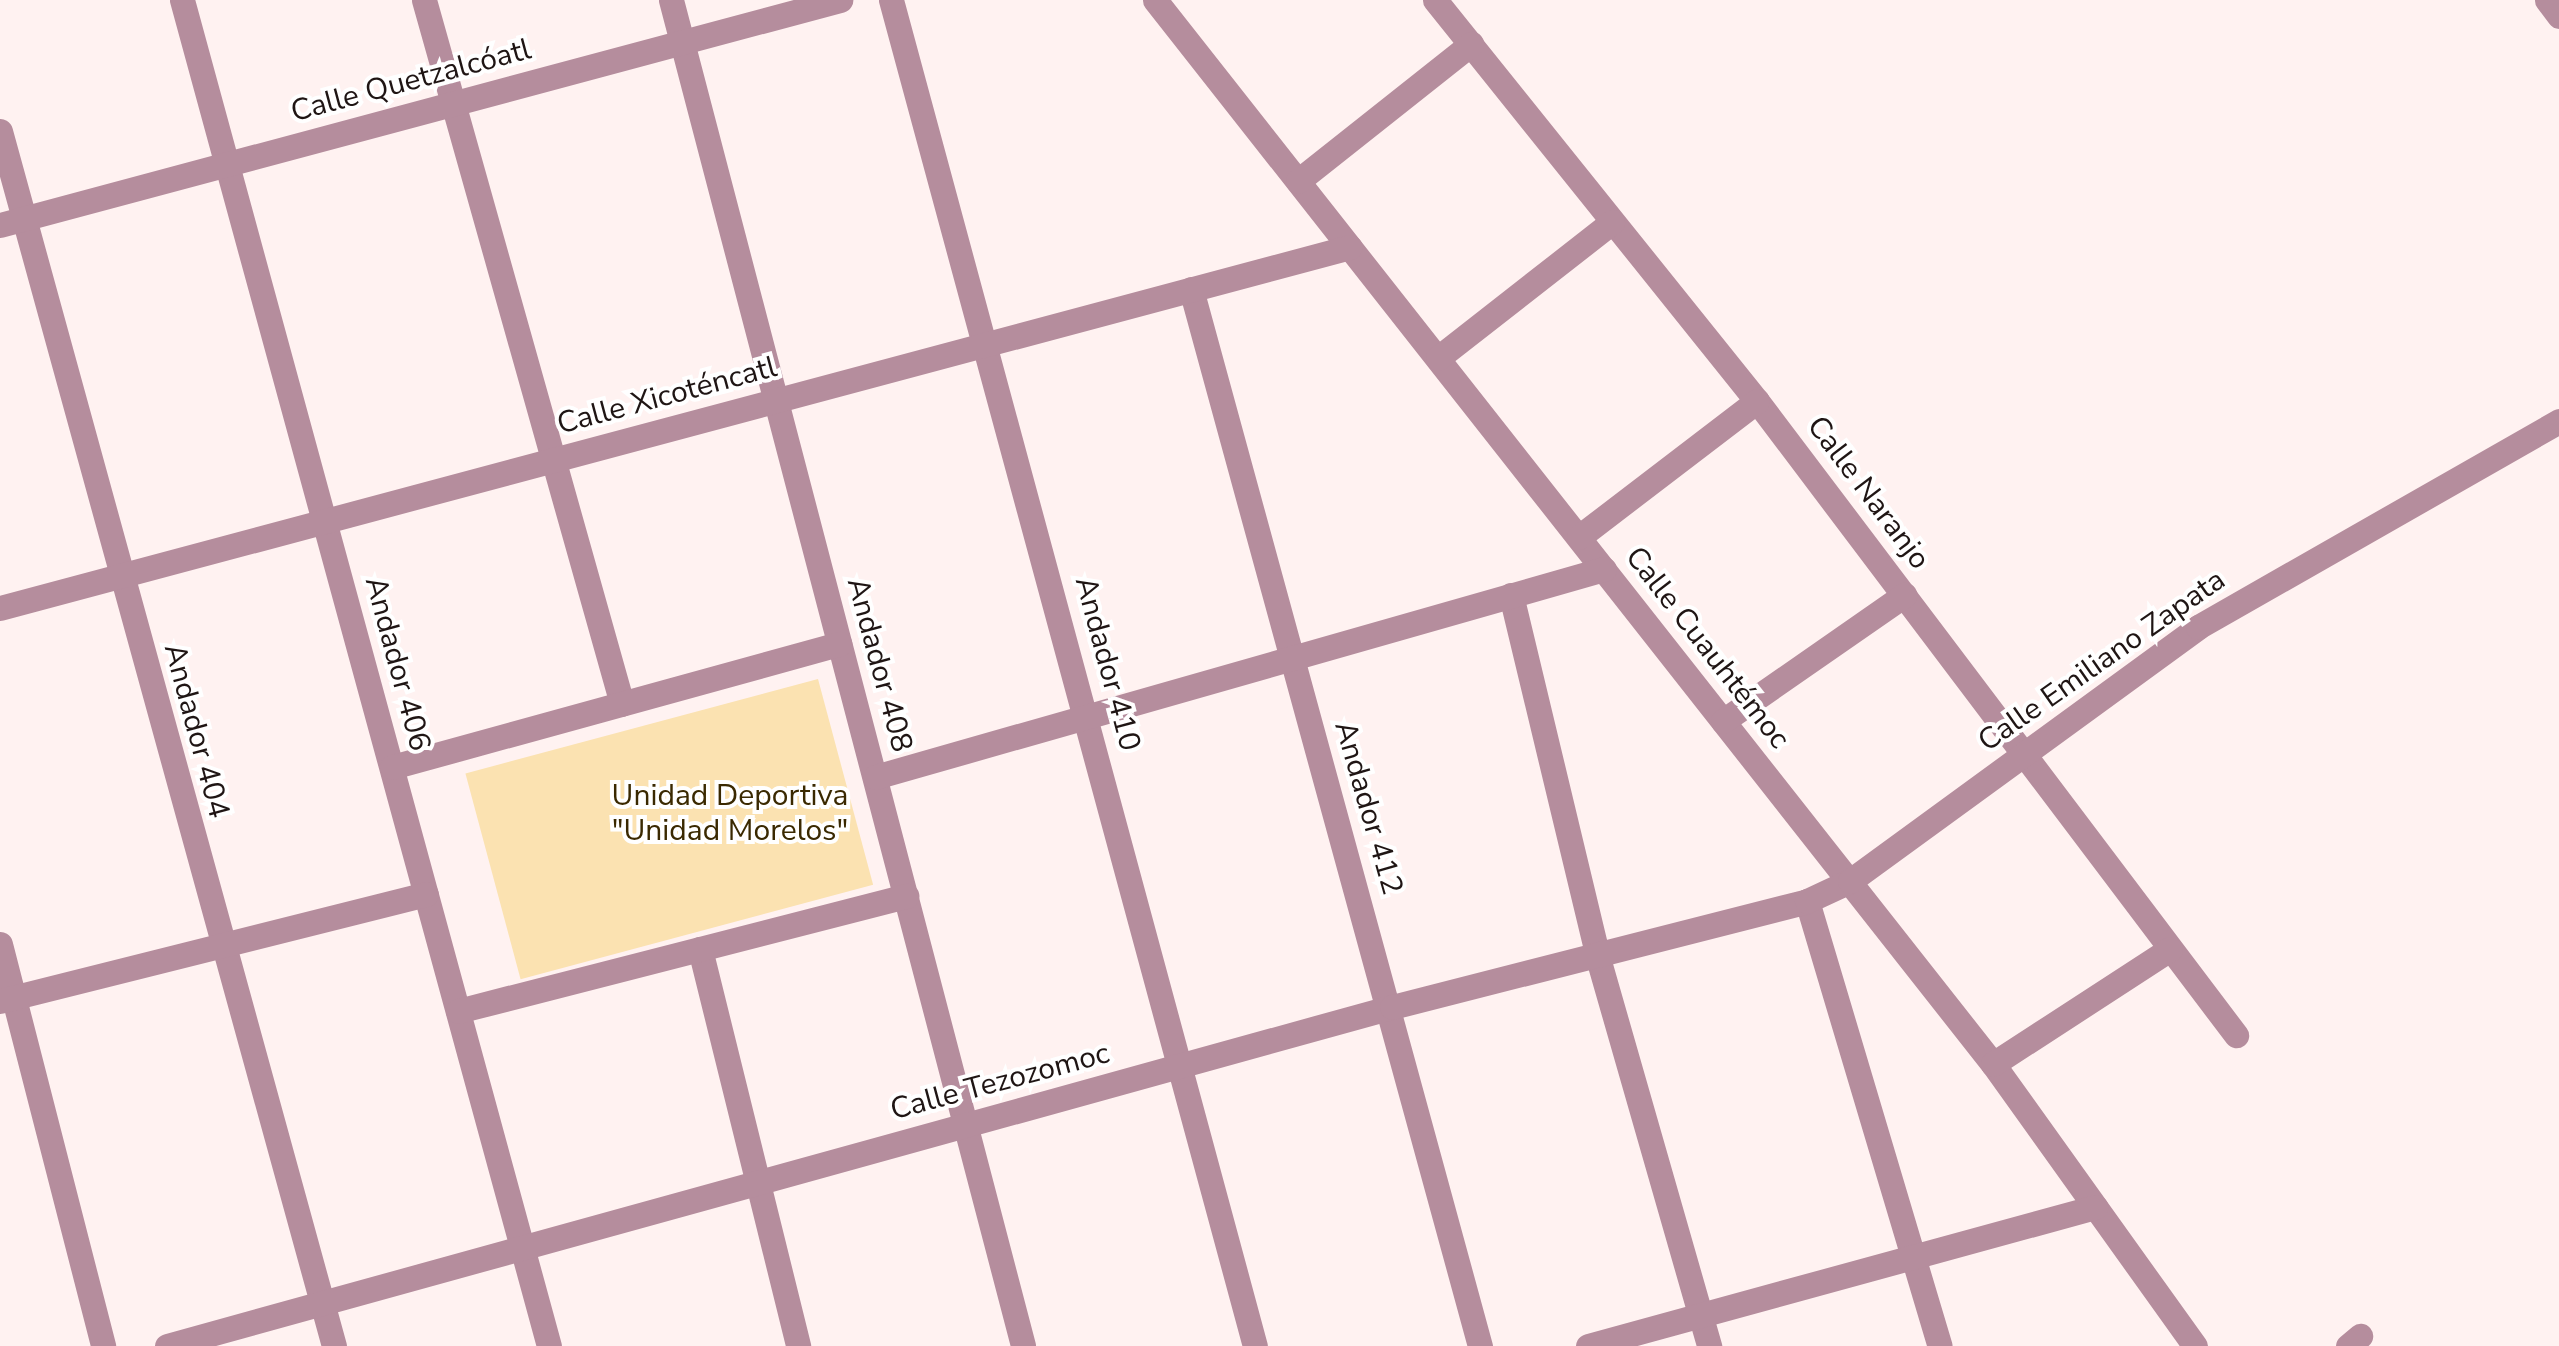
<!DOCTYPE html>
<html>
<head>
<meta charset="utf-8">
<style>
	body { margin:0 }
	#map { position:relative; width:2559px; height:1346px; overflow:hidden; background:#fff2f1; font-family:"Nunito Sans",sans-serif }
	div>[style] { position:absolute }
	.green>* { inset:0; background:#fbe2b1; transform-origin:0 0 }
	.minor>* { height:25px; margin:-12.5px; padding:0 12.5px; transform-origin:12.5px; border-radius:12.5px; background:#b58d9d }
	span { translate:-50% -50%; white-space:nowrap; text-align:center; line-height:1.15; -webkit-text-stroke:8px #fff; paint-order:stroke }
	.street-label { font-size:30px; color:#1f1514 }
	.park-label { font-size:30px; color:#3a2901 }
</style>
</head>
<body>
<div id="map">
	<div class="green">
		<i style="left:818px;top:679px;width:213px;height:365px;rotate:75deg"></i>
	</div>
	<div class="minor">
		<i style="left:182px;top:0;width:1395px;rotate:74.75deg"></i>
		<i style="left:424px;top:0;width:731px;rotate:74.29deg"></i>
		<i style="left:671px;top:0;width:1391px;rotate:75.34deg"></i>
		<i style="left:891px;top:0;width:1394px;rotate:74.87deg"></i>
		<i style="left:1155px;top:0;width:1354px;rotate:51.78deg"></i>
		<i style="left:1993px;top:1064px;width:347px;rotate:54.4deg"></i>
		<i style="left:1435px;top:0;width:514px;rotate:51.24deg"></i>
		<i style="left:1757px;top:401px;width:795px;rotate:52.93deg"></i>
		<i style="left:2547px;top:0;width:20px;rotate:53deg"></i>
		<i style="left:0;top:131px;width:1260px;rotate:74.63deg"></i>
		<i style="left:1298px;top:181px;width:221px;rotate:-38.4deg"></i>
		<i style="left:0;top:225px;width:870px;rotate:-15deg"></i>
		<i style="left:1191px;top:289px;width:1096px;rotate:74.71deg"></i>
		<i style="left:1438px;top:358px;width:221px;rotate:-38deg"></i>
		<i style="left:1579px;top:537px;width:224px;rotate:-37.4deg"></i>
		<i style="left:1511px;top:595px;width:373px;rotate:76.5deg"></i>
		<i style="left:1598px;top:958px;width:404px;rotate:74deg"></i>
		<i style="left:0;top:608px;width:1397px;rotate:-14.97deg"></i>
		<i style="left:1723px;top:721px;width:221px;rotate:-34.8deg"></i>
		<i style="left:392px;top:767px;width:464px;rotate:-15.4deg"></i>
		<i style="left:875px;top:777px;width:758px;rotate:-15.92deg"></i>
		<i style="left:1807px;top:901px;width:464px;rotate:73.4deg"></i>
		<i style="left:0;top:944px;width:415px;rotate:75.6deg"></i>
		<i style="left:700px;top:949px;width:409px;rotate:76.1deg"></i>
		<i style="left:0;top:1001px;width:439px;rotate:-14.1deg"></i>
		<i style="left:458px;top:1011px;width:463px;rotate:-14.4deg"></i>
		<i style="left:1993px;top:1064px;width:211px;rotate:-33deg"></i>
		<i style="left:167px;top:1346px;width:1271px;rotate:-15.47deg"></i>
		<i style="left:1392px;top:1007px;width:428px;rotate:-14.3deg"></i>
		<i style="left:1807px;top:901px;width:47px;rotate:-24.9deg"></i>
		<i style="left:1850px;top:881px;width:431px;rotate:-36.1deg"></i>
		<i style="left:2198px;top:627px;width:416px;rotate:-29.7deg"></i>
		<i style="left:1588px;top:1346px;width:526px;rotate:-15.33deg"></i>
		<i style="left:2348px;top:1346px;width:16px;rotate:-40deg"></i>
	</div>
	<div class="street-label">
		<span style="left:411px;top:81px;rotate:-15deg">Calle Quetzalcóatl</span>
		<span style="left:667px;top:396px;rotate:-15deg">Calle Xicoténcatl</span>
		<span style="left:1868px;top:493px;rotate:53deg">Calle Naranjo</span>
		<span style="left:1707px;top:648px;rotate:52deg">Calle Cuauhtémoc</span>
		<span style="left:2102px;top:661px;rotate:-35deg">Calle Emiliano Zapata</span>
		<span style="left:397px;top:664px;rotate:75deg">Andador 406</span>
		<span style="left:1107px;top:664px;rotate:75deg">Andador 410</span>
		<span style="left:879px;top:665px;rotate:75deg">Andador 408</span>
		<span style="left:196px;top:731px;rotate:75deg">Andador 404</span>
		<span style="left:1368px;top:808px;rotate:74deg">Andador 412</span>
		<span style="left:1000px;top:1082px;rotate:-15deg">Calle Tezozomoc</span>
	</div>
	<div class="park-label">
		<span style="left:730px;top:813px">Unidad Deportiva<br>"Unidad Morelos"</span>
	</div>
</div>
</body>
</html>
